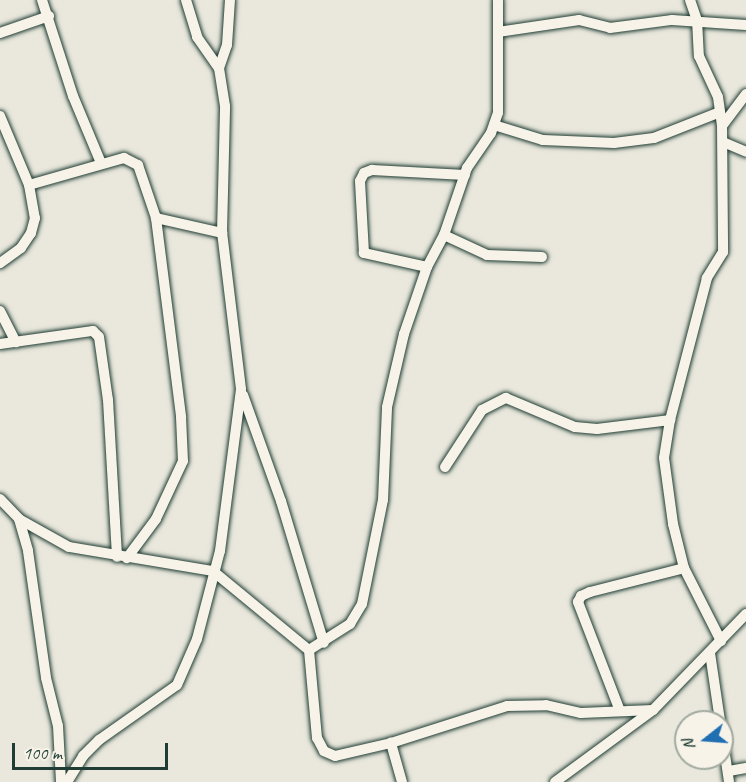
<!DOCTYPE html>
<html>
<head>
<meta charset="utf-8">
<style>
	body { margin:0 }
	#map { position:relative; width:746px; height:782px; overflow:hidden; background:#eae8dd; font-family:Caveat,sans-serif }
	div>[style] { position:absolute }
	.roads { filter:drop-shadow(0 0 2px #1f3d34) drop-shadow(0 0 2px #1f3d34) }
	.minor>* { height:10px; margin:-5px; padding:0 5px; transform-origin:5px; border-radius:5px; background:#f7f3e8 }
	span { translate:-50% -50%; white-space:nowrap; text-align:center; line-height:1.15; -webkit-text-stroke:6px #f7f3e8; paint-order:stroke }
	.north { position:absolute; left:674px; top:710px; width:60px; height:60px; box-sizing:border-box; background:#f7f3e8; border:2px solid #a1aaa0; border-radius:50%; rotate:253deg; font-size:16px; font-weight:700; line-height:24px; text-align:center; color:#1f3d34 }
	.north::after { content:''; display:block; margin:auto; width:21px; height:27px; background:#1f6fb2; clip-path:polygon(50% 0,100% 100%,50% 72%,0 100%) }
	.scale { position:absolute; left:12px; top:743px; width:156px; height:27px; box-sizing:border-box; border:3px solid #1f3d34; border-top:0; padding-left:8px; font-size:18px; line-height:21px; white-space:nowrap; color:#1f3d34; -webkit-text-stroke:4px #f7f3e8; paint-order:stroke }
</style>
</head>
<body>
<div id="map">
	<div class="roads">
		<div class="minor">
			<i style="left:42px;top:0;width:101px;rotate:72.1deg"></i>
			<i style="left:73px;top:96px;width:73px;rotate:67.3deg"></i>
			<i style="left:186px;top:0;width:39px;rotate:73deg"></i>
			<i style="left:197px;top:37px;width:38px;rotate:55deg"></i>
			<i style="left:690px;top:0;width:21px;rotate:71deg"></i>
			<i style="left:697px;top:20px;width:36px;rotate:87deg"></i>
			<i style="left:699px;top:56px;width:45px;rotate:65.1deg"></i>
			<i style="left:718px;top:97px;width:29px;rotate:82deg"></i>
			<i style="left:722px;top:126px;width:126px;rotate:89.5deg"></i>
			<i style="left:723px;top:252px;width:31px;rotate:122deg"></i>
			<i style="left:707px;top:278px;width:147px;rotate:104.6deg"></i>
			<i style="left:670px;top:420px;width:38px;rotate:99deg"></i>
			<i style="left:664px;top:458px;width:67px;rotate:82.2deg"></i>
			<i style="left:673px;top:524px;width:45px;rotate:76deg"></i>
			<i style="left:684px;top:568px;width:82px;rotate:63.1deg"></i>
			<i style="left:498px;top:32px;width:82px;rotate:-8.4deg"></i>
			<i style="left:579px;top:20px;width:32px;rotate:14deg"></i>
			<i style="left:610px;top:28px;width:63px;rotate:-7.4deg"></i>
			<i style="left:672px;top:20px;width:74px;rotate:3.9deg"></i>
			<i style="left:0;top:33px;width:52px;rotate:-19.1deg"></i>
			<i style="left:0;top:116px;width:75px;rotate:67.2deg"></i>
			<i style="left:29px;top:185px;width:34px;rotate:80deg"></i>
			<i style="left:35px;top:218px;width:16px;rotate:105deg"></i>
			<i style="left:31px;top:233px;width:18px;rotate:124deg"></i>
			<i style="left:21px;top:248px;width:26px;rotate:144deg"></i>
			<i style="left:494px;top:125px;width:51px;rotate:17deg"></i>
			<i style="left:543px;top:140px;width:71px;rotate:2.4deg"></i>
			<i style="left:614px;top:143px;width:40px;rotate:-7.1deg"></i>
			<i style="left:654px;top:138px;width:71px;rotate:-21.5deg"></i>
			<i style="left:722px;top:126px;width:40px;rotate:-53deg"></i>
			<i style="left:723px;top:142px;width:25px;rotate:23deg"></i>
			<i style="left:29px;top:185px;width:99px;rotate:-15.9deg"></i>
			<i style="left:124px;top:158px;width:16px;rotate:27deg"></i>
			<i style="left:138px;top:165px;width:56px;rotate:71.2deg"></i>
			<i style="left:156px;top:218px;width:201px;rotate:82.8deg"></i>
			<i style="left:181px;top:417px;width:44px;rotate:87.4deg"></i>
			<i style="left:183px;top:461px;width:64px;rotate:115deg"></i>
			<i style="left:156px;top:519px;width:49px;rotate:126.6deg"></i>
			<i style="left:156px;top:218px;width:68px;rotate:12.8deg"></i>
			<i style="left:444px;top:235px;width:47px;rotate:24.9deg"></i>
			<i style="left:487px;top:255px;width:55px;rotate:2.1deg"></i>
			<i style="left:427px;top:267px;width:65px;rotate:-167.5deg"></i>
			<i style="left:364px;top:253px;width:72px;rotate:-93.2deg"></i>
			<i style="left:360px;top:181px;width:9px;rotate:-63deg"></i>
			<i style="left:364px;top:173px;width:9px;rotate:-21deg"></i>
			<i style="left:372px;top:170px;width:93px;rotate:3.1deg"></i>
			<i style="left:0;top:311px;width:35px;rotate:63deg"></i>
			<i style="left:0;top:344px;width:94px;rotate:-8deg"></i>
			<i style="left:93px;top:331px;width:8px;rotate:45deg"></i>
			<i style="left:99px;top:337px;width:64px;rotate:81.9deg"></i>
			<i style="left:108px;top:400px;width:157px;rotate:86.7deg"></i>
			<i style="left:243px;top:395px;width:113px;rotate:70.3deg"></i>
			<i style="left:281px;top:501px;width:148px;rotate:73.2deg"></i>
			<i style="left:445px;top:467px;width:68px;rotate:-57deg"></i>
			<i style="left:482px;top:410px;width:27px;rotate:-27deg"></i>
			<i style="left:506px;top:398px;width:75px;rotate:22.8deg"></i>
			<i style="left:575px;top:427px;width:22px;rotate:5deg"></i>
			<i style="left:597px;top:429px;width:74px;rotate:-7deg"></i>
			<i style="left:0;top:499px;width:28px;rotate:46deg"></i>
			<i style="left:19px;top:519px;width:33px;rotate:74deg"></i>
			<i style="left:28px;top:551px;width:128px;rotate:81.9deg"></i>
			<i style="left:46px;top:678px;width:49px;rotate:76deg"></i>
			<i style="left:58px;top:726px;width:56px;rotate:86.9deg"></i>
			<i style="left:19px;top:519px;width:57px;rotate:29.2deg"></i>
			<i style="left:69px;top:547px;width:146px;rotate:9.5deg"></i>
			<i style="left:213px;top:571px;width:124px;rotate:39.5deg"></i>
			<i style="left:710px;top:653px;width:130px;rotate:81.6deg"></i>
			<i style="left:620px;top:711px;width:117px;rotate:-111.1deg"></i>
			<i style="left:578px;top:602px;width:7px;rotate:-63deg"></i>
			<i style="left:581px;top:596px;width:10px;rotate:-24deg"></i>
			<i style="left:590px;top:592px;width:97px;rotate:-14.3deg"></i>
			<i style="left:391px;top:743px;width:122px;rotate:-17.7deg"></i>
			<i style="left:507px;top:706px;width:39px;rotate:-1deg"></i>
			<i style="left:546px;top:705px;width:36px;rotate:13deg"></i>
			<i style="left:581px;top:713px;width:72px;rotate:-2.4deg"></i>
			<i style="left:729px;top:771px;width:17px;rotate:-10deg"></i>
			<i style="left:67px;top:782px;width:31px;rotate:-58deg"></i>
			<i style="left:83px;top:756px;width:23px;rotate:-45deg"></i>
			<i style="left:99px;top:740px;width:95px;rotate:-35.2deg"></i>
			<i style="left:177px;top:685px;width:50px;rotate:-66.5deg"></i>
			<i style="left:197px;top:639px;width:91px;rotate:-75.4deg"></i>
			<i style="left:220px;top:551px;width:163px;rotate:-82.6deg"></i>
			<i style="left:241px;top:389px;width:157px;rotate:-96.9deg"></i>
			<i style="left:222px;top:233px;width:127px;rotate:-88.6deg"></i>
			<i style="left:225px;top:106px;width:38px;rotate:-99deg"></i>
			<i style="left:219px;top:68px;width:24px;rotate:-71deg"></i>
			<i style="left:227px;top:45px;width:45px;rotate:-86.2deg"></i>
			<i style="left:402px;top:782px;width:41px;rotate:-105.8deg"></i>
			<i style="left:391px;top:743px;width:57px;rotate:166.9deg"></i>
			<i style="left:335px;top:756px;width:12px;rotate:-156deg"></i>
			<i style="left:324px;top:751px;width:15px;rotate:-118deg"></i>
			<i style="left:317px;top:738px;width:88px;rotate:-95.2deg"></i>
			<i style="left:309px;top:650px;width:49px;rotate:-32.4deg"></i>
			<i style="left:350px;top:624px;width:23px;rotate:-59deg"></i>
			<i style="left:362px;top:604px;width:106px;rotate:-78.6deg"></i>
			<i style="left:383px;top:500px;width:93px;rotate:-87.5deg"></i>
			<i style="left:387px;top:407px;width:75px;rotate:-76.9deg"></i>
			<i style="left:404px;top:334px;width:71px;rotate:-71.1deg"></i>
			<i style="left:427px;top:267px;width:36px;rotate:-62deg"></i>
			<i style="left:444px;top:235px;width:71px;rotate:-71.1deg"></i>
			<i style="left:467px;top:168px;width:42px;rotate:-55.6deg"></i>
			<i style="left:491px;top:133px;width:21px;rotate:-71deg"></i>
			<i style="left:498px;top:113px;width:113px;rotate:-90deg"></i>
			<i style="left:555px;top:782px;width:122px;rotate:-36.3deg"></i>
			<i style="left:653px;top:710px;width:134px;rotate:-45.9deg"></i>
		</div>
	</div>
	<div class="north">N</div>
	<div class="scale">100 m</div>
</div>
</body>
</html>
